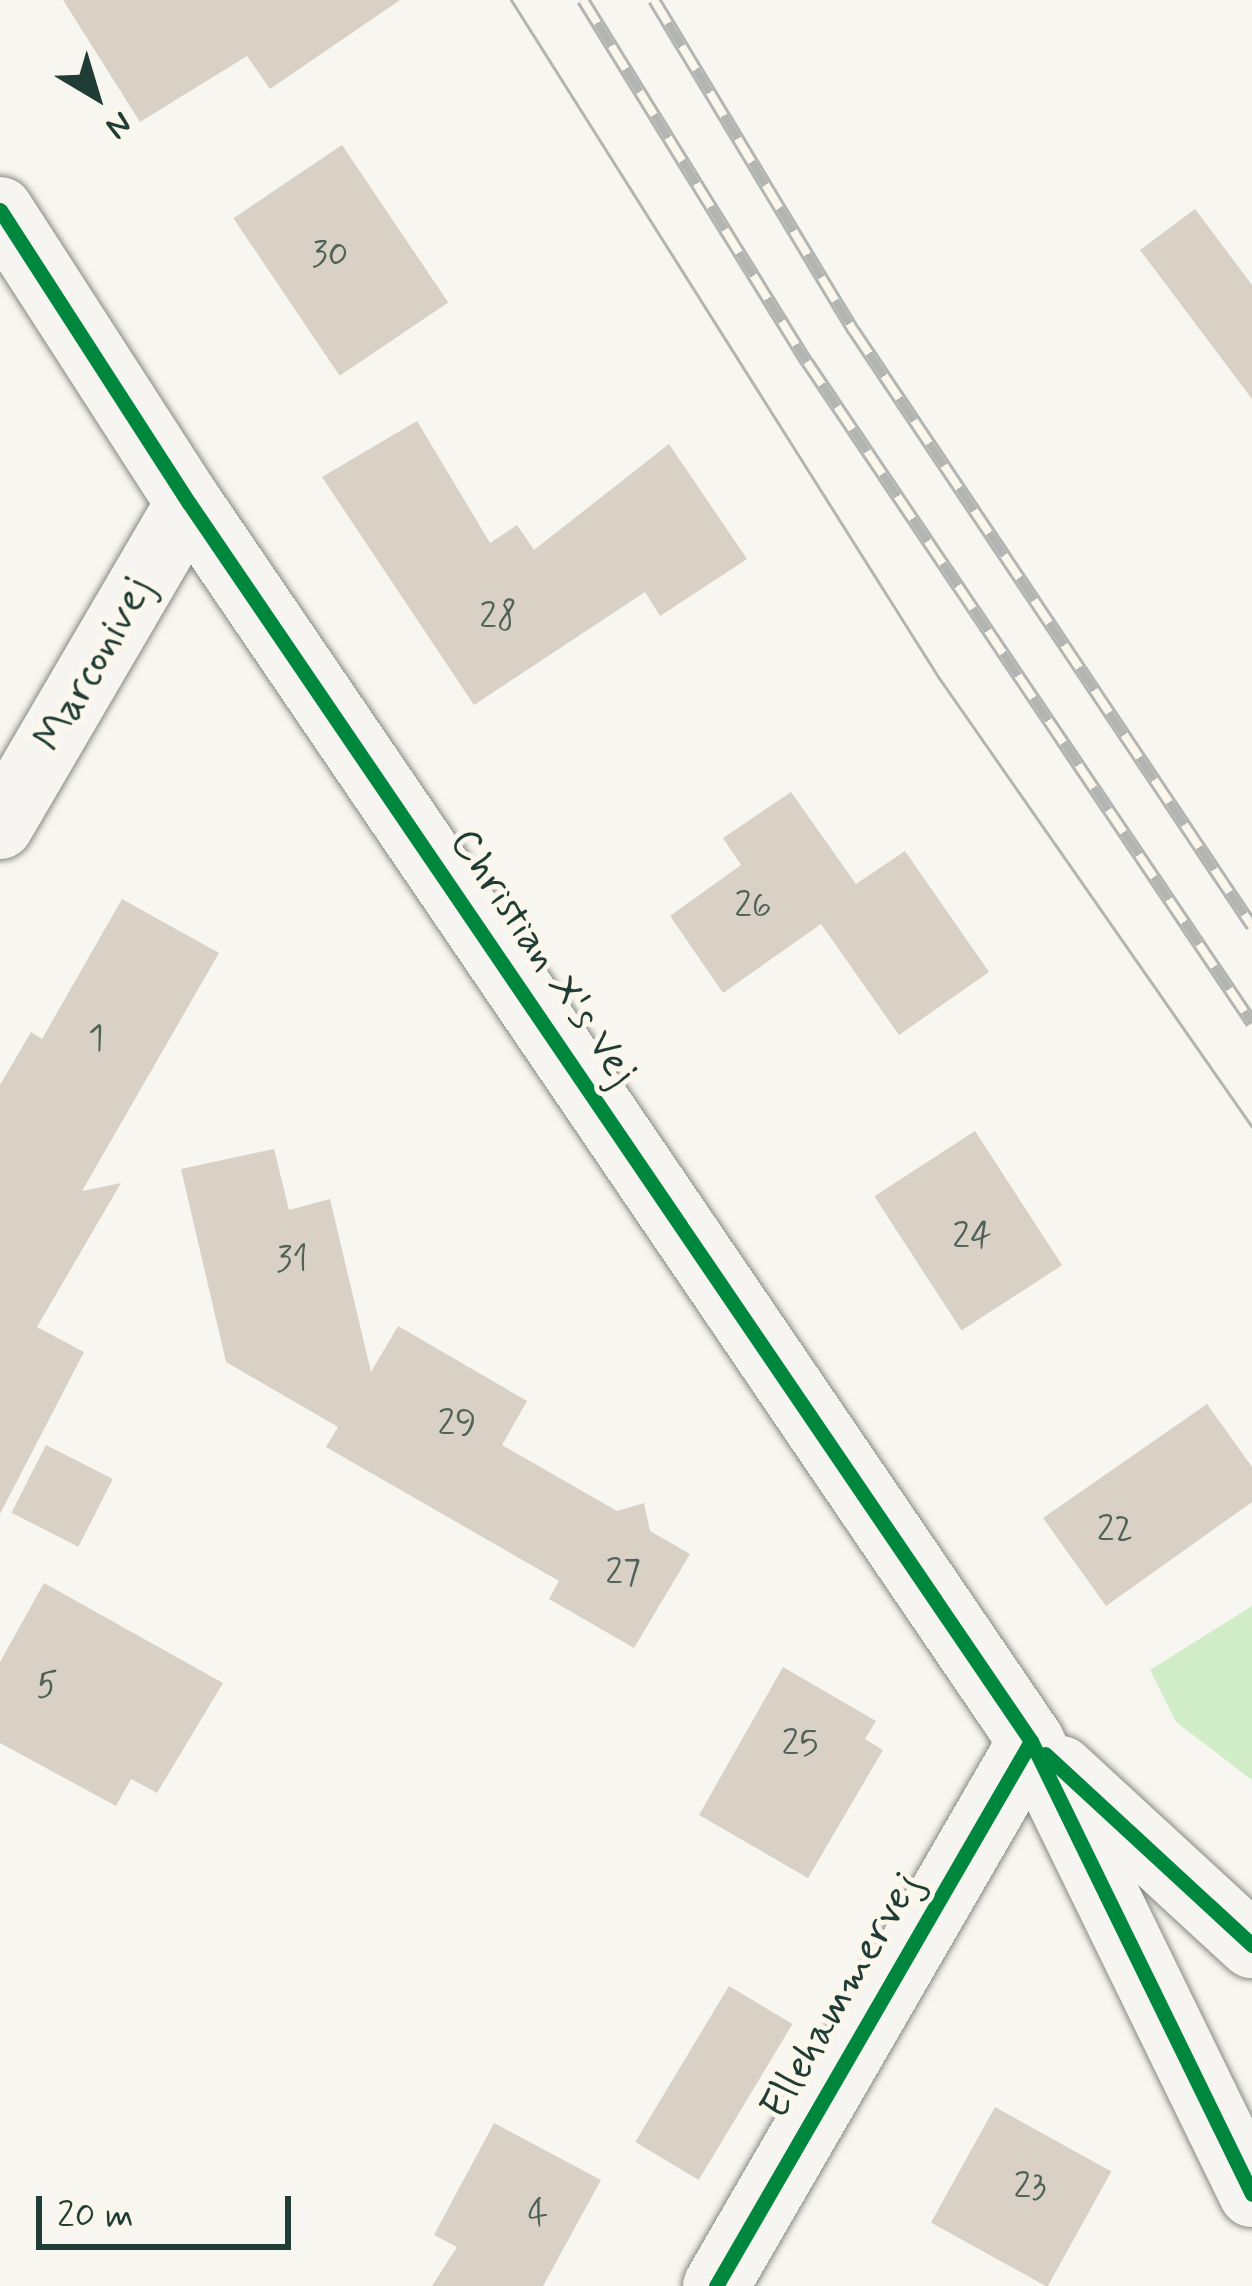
<!DOCTYPE html>
<html>
<head>
<meta charset="utf-8">
<style>
	body { margin:0 }
	#map { position:relative; width:1252px; height:2286px; overflow:hidden; background:#f8f6f0; font-family:Mynerve,sans-serif }
	div>[style] { position:absolute }
	.green>* { inset:0; background:#d0edc8 }
	.building>* { inset:0; background:#d9d0c6; transform-origin:0 0 }
	.roads { filter:drop-shadow(0 0 3px #868b86) drop-shadow(0 0 3px #868b86) }
	.street>* { height:66px; margin:-33px; padding:0 33px; transform-origin:33px; border-radius:33px; background:#f6f5f1 }
	.secondary>* { height:66px; margin:-33px; padding:0 33px; transform-origin:33px; border-radius:33px; background:#f6f5f1 }
	.tram>* { height:3px; margin:-1.5px; padding:0 1.5px; transform-origin:1.5px; border-radius:1.5px; background:#b2b5b1 }
	.rail>* { height:14px; margin-top:-7px; transform-origin:0; background:repeating-linear-gradient(90deg,#fbf7ec 0 27px,#b2b5b1 0 54px); box-sizing:border-box; border-block:3px solid #b2b5b1 }
	.cycleway>* { height:15px; margin:-7.5px; padding:0 7.5px; transform-origin:7.5px; border-radius:7.5px; background:#00873e }
	span { translate:-50% -50%; white-space:nowrap; text-align:center; line-height:1.15; -webkit-text-stroke:10px #fbf7ec; paint-order:stroke }
	.number-label { font-size:36px; color:#4e6258 }
	.number-label span { -webkit-text-stroke-width:0 }
	.street-label { font-size:42px; color:#1f3d34 }
	.north { position:absolute; left:36px; top:36px; width:120px; height:120px; -webkit-text-stroke:9px #fbf7ec; paint-order:stroke; rotate:142deg; font-size:33px; font-weight:700; line-height:48px; text-align:center; color:#1f3d34 }
	.north::after { content:''; display:block; margin:auto; width:42px; height:54px; background:#1f3d34; clip-path:polygon(50% 0,100% 100%,50% 72%,0 100%) }
	.scale { position:absolute; left:36px; top:2196px; width:255px; height:54px; box-sizing:border-box; border:6px solid #1f3d34; border-top:0; padding-left:15px; font-size:36px; line-height:42px; white-space:nowrap; color:#1f3d34; -webkit-text-stroke:9px #fbf7ec; paint-order:stroke }
</style>
</head>
<body>
<div id="map">
	<div class="green">
		<i style="clip-path:polygon(1252px 1606px,1252px 1780px,1176px 1722px,1150px 1670px)"></i>
	</div>
	<div class="building">
		<i style="clip-path:polygon(63px 0,400px 0,270px 89px,247px 56px,140px 122px)"></i>
		<i style="left:342px;top:145px;width:190px;height:131px;rotate:56deg"></i>
		<i style="clip-path:polygon(1195px 209px,1252px 285px,1252px 399px,1140px 250px)"></i>
		<i style="clip-path:polygon(417px 421px,490px 543px,517px 525px,534px 550px,669px 444px,747px 559px,660px 616px,645px 592px,474px 705px,322px 477px)"></i>
		<i style="clip-path:polygon(791px 792px,856px 884px,905px 851px,989px 972px,899px 1035px,821px 924px,723px 993px,670px 916px,741px 865px,723px 838px)"></i>
		<i style="clip-path:polygon(122px 899px,219px 953px,82px 1191px,121px 1183px,37px 1327px,84px 1352px,0 1514px,0 1085px,31px 1032px,42px 1039px)"></i>
		<i style="left:975px;top:1131px;width:160px;height:120px;rotate:57deg"></i>
		<i style="clip-path:polygon(274px 1149px,289px 1210px,330px 1199px,371px 1372px,398px 1326px,527px 1401px,502px 1445px,617px 1511px,644px 1503px,650px 1531px,690px 1554px,634px 1648px,549px 1599px,559px 1581px,326px 1447px,338px 1427px,226px 1362px,181px 1169px)"></i>
		<i style="clip-path:polygon(1207px 1404px,1252px 1467px,1252px 1502px,1106px 1606px,1043px 1518px)"></i>
		<i style="left:46px;top:1445px;width:75px;height:76px;rotate:27deg"></i>
		<i style="clip-path:polygon(44px 1583px,223px 1683px,157px 1793px,131px 1779px,116px 1806px,0 1743px,0 1662px)"></i>
		<i style="clip-path:polygon(783px 1667px,876px 1721px,865px 1739px,883px 1750px,808px 1878px,699px 1815px)"></i>
		<i style="left:729px;top:1986px;width:74px;height:182px;rotate:31deg"></i>
		<i style="left:995px;top:2107px;width:133px;height:132px;rotate:29deg"></i>
		<i style="clip-path:polygon(494px 2123px,601px 2180px,543px 2286px,432px 2286px,457px 2247px,434px 2235px)"></i>
	</div>
	<div class="roads">
		<div class="street">
			<i style="left:0;top:826px;width:374px;rotate:-59.7deg"></i>
			<i style="left:716px;top:2286px;width:629px;rotate:-59.97deg"></i>
		</div>
		<div class="secondary">
			<i style="left:0;top:210px;width:349px;rotate:57.2deg"></i>
			<i style="left:189px;top:503px;width:1497px;rotate:55.78deg"></i>
			<i style="left:1031px;top:1741px;width:504px;rotate:63.99deg"></i>
			<i style="left:1061px;top:1769px;width:260px;rotate:42.7deg"></i>
		</div>
	</div>
	<div class="tram">
		<i style="left:511px;top:0;width:802px;rotate:57.74deg"></i>
		<i style="left:939px;top:678px;width:547px;rotate:55.12deg"></i>
	</div>
	<div class="rail">
		<i style="left:583px;top:0;width:426px;rotate:58.3deg"></i>
		<i style="left:807px;top:362px;width:797px;rotate:56.05deg"></i>
		<i style="left:654px;top:0;width:387px;rotate:58.9deg"></i>
		<i style="left:854px;top:331px;width:716px;rotate:56.22deg"></i>
	</div>
	<div class="cycleway">
		<i style="left:0;top:210px;width:349px;rotate:57.2deg"></i>
		<i style="left:189px;top:503px;width:1497px;rotate:55.78deg"></i>
		<i style="left:1031px;top:1741px;width:504px;rotate:63.99deg"></i>
		<i style="left:1045px;top:1754px;width:282px;rotate:42.7deg"></i>
		<i style="left:716px;top:2286px;width:629px;rotate:-59.97deg"></i>
	</div>
	<div class="number-label">
		<span style="left:330px;top:256px">30</span>
		<span style="left:498px;top:618px">28</span>
		<span style="left:753px;top:907px">26</span>
		<span style="left:96px;top:1040px">1</span>
		<span style="left:972px;top:1238px">24</span>
		<span style="left:292px;top:1261px">31</span>
		<span style="left:457px;top:1425px">29</span>
		<span style="left:1115px;top:1531px">22</span>
		<span style="left:623px;top:1574px">27</span>
		<span style="left:47px;top:1687px">5</span>
		<span style="left:800px;top:1745px">25</span>
		<span style="left:1030px;top:2188px">23</span>
		<span style="left:538px;top:2215px">4</span>
	</div>
	<div class="street-label">
		<span style="left:95px;top:665px;rotate:-60deg">Marconivej</span>
		<span style="left:542px;top:958px;rotate:56deg">Christian X's Vej</span>
		<span style="left:842px;top:1996px;rotate:-60deg">Ellehammervej</span>
	</div>
	<div class="north">N</div>
	<div class="scale">20 m</div>
</div>
</body>
</html>
